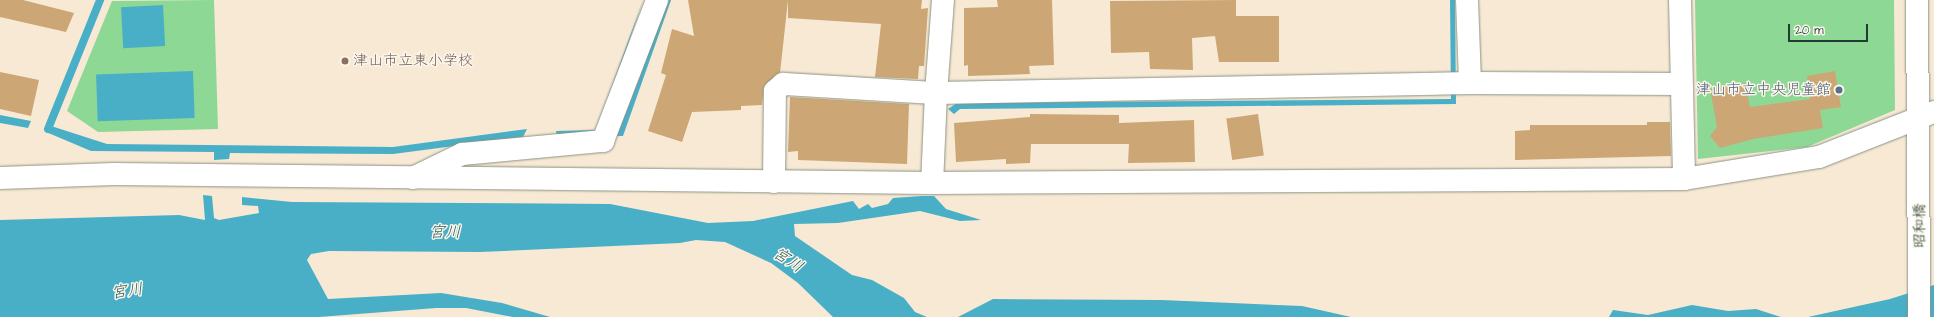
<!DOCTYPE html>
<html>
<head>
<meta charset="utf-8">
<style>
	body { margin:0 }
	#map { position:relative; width:1934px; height:317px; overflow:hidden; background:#f7e9d4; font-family:"Architects Daughter","Klee One",sans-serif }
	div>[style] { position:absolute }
	.green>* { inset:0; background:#8dd895 }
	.water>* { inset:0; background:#48afc7; transform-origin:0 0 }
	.stream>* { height:8px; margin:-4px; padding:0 4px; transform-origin:4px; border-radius:4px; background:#48afc7 }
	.building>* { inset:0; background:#cca775; transform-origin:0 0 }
	.roads { filter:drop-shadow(0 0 1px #8b9384) drop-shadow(0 0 1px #8b9384) }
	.minor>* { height:22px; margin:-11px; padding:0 11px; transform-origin:11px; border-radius:11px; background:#fff }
	.dots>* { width:11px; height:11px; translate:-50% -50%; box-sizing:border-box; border:2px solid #fbf7ec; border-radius:50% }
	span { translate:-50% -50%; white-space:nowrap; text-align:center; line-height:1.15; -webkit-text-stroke:3px #fbf7ec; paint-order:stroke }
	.education-label { font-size:15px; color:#785e54 }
	.left { translate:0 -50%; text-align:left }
	.service-label { font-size:15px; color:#4e5e75 }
	.right { translate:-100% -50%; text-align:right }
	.street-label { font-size:15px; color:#1f3d34 }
	.water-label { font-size:16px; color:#2b5f60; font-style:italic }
	.scale { position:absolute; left:1788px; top:24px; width:80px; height:18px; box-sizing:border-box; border:2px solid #1f3d34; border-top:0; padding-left:5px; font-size:12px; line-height:14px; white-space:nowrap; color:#1f3d34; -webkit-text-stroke:3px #fbf7ec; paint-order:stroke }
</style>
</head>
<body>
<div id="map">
	<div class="green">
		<i style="clip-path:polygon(214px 0,218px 129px,98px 132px,67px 111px,112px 1px)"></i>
		<i style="clip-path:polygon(1695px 0,1894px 0,1895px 110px,1807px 147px,1698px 159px)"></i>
	</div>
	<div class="water">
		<i style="clip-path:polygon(643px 0,599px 130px,663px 0,671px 0,623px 136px,557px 137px,556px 131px,596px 130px)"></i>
		<i style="clip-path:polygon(1450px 0,1455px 0,1456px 104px,960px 109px,954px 114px,948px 109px,957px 103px,1451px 99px)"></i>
		<i style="left:163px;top:5px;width:41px;height:42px;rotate:87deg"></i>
		<i style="left:193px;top:71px;width:47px;height:97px;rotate:88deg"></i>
		<i style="clip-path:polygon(0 115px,31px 121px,28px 128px,0 123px)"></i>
		<i style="clip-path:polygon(48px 125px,107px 144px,393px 147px,527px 129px,523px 137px,393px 154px,230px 153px,229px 159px,214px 160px,214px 152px,91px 151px,46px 132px)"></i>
		<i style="clip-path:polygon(203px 195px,212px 196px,214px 218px,219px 220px,259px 213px,258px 206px,242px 205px,242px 197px,292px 202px,610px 204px,708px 223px,753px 221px,853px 201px,859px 209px,868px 204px,872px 208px,888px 204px,893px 198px,922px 196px,934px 196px,946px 209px,981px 220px,960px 221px,920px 211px,838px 223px,794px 224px,795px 236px,852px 275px,872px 280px,904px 298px,915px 312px,927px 317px,833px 317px,798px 283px,771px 263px,725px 242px,696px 240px,680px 243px,480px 252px,329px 251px,311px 254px,307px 260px,328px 299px,441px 293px,502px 303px,550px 317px,513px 317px,466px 308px,436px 308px,319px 317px,0 317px,0 220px,179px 215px,205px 220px)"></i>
		<i style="clip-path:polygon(1934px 285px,1934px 317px,1808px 317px,1890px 299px)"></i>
		<i style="clip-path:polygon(993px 299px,1162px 300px,1302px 306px,1351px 317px,958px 317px)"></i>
		<i style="clip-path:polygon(1692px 305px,1728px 311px,1756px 309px,1781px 317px,1609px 317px,1613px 310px,1648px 315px)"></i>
	</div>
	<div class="stream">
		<i style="left:48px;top:129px;width:139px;rotate:-68deg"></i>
	</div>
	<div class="building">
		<i style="clip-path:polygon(0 0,23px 0,74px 13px,66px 32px,0 17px)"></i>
		<i style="clip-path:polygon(688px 0,788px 0,780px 73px,764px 86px,762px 105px,741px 106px,741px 110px,692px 112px,682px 142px,648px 131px,666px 75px,661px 73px,672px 29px,694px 36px)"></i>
		<i style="clip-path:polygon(788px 0,922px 0,921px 9px,928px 8px,924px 66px,919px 66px,918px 79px,875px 77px,881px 24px,788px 18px)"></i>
		<i style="clip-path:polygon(997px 0,1052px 0,1054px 65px,1029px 66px,1030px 74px,968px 76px,968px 65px,964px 66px,964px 8px,998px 7px)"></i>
		<i style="clip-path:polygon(1236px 0,1236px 16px,1279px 16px,1279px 62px,1219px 62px,1215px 36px,1192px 38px,1193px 70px,1150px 69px,1149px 52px,1111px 53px,1110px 1px)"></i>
		<i style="clip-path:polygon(1835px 71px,1841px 107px,1820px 110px,1823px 128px,1753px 139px,1720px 148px,1710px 136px,1717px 127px,1710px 89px,1745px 83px,1750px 107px,1810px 99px,1807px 76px)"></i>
		<i style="clip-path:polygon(0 72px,39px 80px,31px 116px,0 109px)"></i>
		<i style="clip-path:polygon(790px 97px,909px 104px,907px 164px,798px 160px,798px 151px,788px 152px)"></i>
		<i style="clip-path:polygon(1030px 114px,1119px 115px,1119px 123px,1194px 120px,1195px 162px,1128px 163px,1129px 144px,1031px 144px,1030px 163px,1006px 164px,1006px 159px,956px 162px,954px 123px,1030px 117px)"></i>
		<i style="left:1258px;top:114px;width:42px;height:32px;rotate:82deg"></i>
		<i style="clip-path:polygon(1647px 122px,1670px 122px,1671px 156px,1515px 160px,1515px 131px,1530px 130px,1530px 125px,1647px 125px)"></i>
	</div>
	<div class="roads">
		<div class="minor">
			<i style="left:943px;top:0;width:93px;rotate:94.3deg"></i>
			<i style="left:936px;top:93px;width:534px;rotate:-1.07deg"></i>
			<i style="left:1470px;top:83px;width:210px;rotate:0.3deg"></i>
			<i style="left:1467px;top:0;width:83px;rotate:87.9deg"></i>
			<i style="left:1680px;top:0;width:179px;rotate:88.7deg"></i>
			<i style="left:1917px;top:0;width:317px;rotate:89.6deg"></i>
			<i style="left:0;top:178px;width:114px;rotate:-2deg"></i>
			<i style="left:114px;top:174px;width:818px;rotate:0.63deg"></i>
			<i style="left:932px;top:183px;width:752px;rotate:-0.3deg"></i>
			<i style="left:1684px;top:179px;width:137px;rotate:-9.3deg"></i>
			<i style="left:1819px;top:157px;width:123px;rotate:-21.4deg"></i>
			<i style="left:413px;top:178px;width:55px;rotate:-26.1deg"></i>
			<i style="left:462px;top:154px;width:142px;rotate:-5.3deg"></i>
			<i style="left:603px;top:141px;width:151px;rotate:-69deg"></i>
			<i style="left:774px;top:182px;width:91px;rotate:-89.4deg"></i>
			<i style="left:775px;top:91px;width:11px;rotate:-41deg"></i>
			<i style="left:783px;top:84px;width:153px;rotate:3.4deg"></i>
			<i style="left:936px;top:93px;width:90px;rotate:92.5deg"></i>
		</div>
	</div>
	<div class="dots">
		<i style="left:345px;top:61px;background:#8d6e63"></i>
		<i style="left:1839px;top:90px;background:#5c6f8a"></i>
	</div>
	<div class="education-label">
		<span class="left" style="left:353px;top:61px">津山市立東小学校</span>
	</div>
	<div class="service-label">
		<span class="right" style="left:1831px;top:90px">津山市立中央児童館</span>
	</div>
	<div class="street-label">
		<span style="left:1920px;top:226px;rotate:-90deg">昭和橋</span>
	</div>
	<div class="water-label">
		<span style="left:445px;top:232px">宮川</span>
		<span style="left:788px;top:260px;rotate:33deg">宮川</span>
		<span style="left:127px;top:291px;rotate:-8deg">宮川</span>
	</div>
	<div class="scale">20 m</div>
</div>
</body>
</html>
